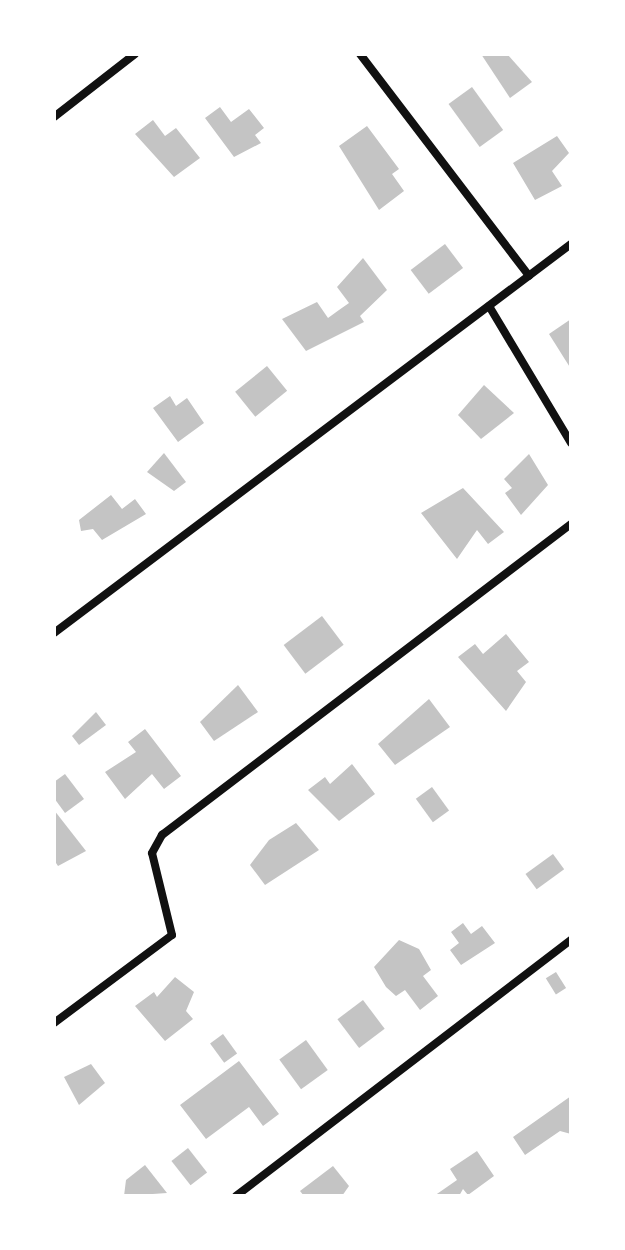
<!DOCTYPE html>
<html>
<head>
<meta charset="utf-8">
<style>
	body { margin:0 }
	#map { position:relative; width:625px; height:1250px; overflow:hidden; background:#fff; font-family:"DM Sans",sans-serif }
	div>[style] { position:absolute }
	.building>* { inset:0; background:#c4c4c4; transform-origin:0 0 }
	.minor>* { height:8px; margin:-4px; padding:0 4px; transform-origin:4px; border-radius:4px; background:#111 }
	span { translate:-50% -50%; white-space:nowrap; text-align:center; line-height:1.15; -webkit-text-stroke:6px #fff; paint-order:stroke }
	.frame { position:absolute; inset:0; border:56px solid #fff; pointer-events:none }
</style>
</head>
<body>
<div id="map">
	<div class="building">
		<i style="clip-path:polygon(481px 54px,507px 54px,532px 82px,510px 98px)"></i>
		<i style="left:472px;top:87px;width:53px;height:29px;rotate:54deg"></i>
		<i style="clip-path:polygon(220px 107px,231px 122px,249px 109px,264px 128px,255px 135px,261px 143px,234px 157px,205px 118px)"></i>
		<i style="clip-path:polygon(153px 120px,165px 136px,176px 128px,200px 158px,174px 177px,135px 134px)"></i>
		<i style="clip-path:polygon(367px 126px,399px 169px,392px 174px,404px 191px,379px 210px,339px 146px)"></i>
		<i style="clip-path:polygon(557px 136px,569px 153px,552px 171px,562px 186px,535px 200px,513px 163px)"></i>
		<i style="left:445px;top:244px;width:30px;height:43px;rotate:53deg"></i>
		<i style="clip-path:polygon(363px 258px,387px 290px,360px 316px,364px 322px,306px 351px,282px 319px,317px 302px,328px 318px,339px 310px,349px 303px,337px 287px)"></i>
		<i style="clip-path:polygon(571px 319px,571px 369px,549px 334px)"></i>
		<i style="left:267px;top:366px;width:32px;height:41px;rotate:51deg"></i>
		<i style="clip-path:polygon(484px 385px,514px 413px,481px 439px,458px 415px)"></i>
		<i style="clip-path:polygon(170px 396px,176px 406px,187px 398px,204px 423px,178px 442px,153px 408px)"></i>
		<i style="clip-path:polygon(164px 453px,186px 482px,174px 491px,147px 472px)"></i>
		<i style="clip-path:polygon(529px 454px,548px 485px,521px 515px,505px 493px,512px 488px,504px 479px)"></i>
		<i style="clip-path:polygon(463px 488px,504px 532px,488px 544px,477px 530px,457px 559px,421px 513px)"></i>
		<i style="clip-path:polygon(111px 495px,122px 509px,135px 499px,146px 514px,102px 540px,93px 529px,81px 531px,79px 520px)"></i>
		<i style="left:322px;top:616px;width:36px;height:48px;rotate:53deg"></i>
		<i style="clip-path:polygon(506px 634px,529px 662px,517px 671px,526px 682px,506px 711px,458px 657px,475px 644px,483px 654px)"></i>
		<i style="clip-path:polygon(238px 685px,258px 712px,214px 741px,200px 722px)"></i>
		<i style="clip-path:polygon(429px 699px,450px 727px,395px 765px,378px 744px)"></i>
		<i style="clip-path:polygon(96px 712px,106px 725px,79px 745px,72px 736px)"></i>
		<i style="clip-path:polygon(145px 729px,181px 776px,164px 789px,152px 774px,125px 799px,105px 772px,136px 752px,128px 742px)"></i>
		<i style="clip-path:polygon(352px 764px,375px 794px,339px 821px,308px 790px,325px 777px,330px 784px)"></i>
		<i style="clip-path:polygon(65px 774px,84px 799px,65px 813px,54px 798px,54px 782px)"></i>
		<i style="left:432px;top:787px;width:29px;height:20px;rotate:54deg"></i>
		<i style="clip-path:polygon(54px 810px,86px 851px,58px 866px,54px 860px)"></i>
		<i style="clip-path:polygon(296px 823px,319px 850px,265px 885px,250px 865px,269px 840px)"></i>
		<i style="left:553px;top:854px;width:19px;height:34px;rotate:54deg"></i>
		<i style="clip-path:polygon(463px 923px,471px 934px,482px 926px,495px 943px,461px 965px,450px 950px,459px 943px,451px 932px)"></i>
		<i style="clip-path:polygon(399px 940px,419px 949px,431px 970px,423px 976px,438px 996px,420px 1010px,405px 990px,396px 996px,386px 987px,374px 967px)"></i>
		<i style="left:556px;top:972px;width:19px;height:12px;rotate:58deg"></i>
		<i style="clip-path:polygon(175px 977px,194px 992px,186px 1011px,193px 1019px,165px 1041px,135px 1006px,154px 992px,157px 997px)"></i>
		<i style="left:363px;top:1000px;width:36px;height:32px;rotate:53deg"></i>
		<i style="left:223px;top:1034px;width:24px;height:16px;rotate:54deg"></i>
		<i style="left:306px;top:1040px;width:37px;height:33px;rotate:54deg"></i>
		<i style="clip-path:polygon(239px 1061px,279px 1114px,263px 1126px,249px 1107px,206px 1139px,180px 1105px)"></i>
		<i style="clip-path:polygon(91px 1064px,105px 1083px,79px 1105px,64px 1077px)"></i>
		<i style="clip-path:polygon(571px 1096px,571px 1134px,560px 1131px,525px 1155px,513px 1137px)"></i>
		<i style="left:188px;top:1148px;width:31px;height:21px;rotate:52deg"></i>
		<i style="clip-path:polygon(477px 1151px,494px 1176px,468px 1195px,463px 1189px,459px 1196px,434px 1196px,457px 1180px,450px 1169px)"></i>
		<i style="clip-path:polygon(145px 1165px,167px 1193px,124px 1196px,126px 1180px)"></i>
		<i style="clip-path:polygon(333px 1166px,349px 1186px,342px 1196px,304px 1196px,300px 1191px)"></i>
	</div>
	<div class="minor">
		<i style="left:360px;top:54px;width:279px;rotate:52.7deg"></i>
		<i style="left:54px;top:117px;width:103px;rotate:-37.9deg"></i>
		<i style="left:489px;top:306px;width:160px;rotate:59.1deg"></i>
		<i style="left:54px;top:633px;width:647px;rotate:-36.96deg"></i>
		<i style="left:54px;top:1023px;width:147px;rotate:-36.7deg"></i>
		<i style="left:172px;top:935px;width:84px;rotate:-103.7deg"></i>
		<i style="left:152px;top:853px;width:21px;rotate:-61deg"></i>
		<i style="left:162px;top:835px;width:514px;rotate:-37.25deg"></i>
		<i style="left:236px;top:1196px;width:422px;rotate:-37.4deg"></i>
	</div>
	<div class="frame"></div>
</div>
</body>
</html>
